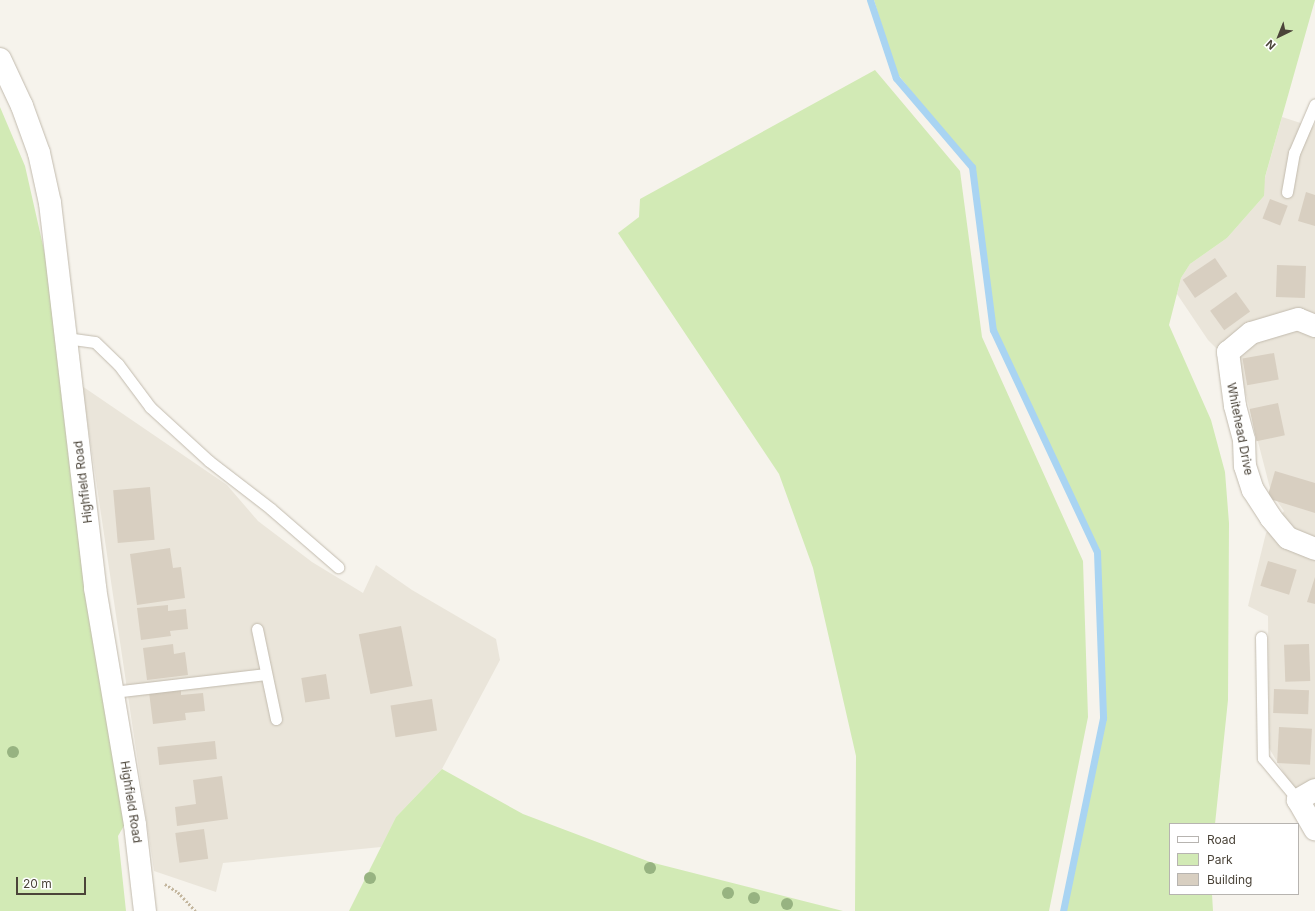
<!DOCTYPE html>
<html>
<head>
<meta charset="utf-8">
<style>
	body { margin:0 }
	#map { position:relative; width:1315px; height:911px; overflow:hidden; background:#f6f3ec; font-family:Inter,sans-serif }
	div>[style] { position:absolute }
	.residential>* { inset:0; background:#eae5da }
	.green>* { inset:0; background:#d2eab5 }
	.stream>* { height:7px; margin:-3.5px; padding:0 3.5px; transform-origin:3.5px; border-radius:3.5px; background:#a9d4f2 }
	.building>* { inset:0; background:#d8cfc1; transform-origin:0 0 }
	.path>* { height:2.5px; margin-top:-1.25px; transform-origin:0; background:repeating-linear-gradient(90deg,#c4b79f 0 2px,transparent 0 4px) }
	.roads { filter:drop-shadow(0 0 1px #c2bbae) drop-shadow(0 0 1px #c2bbae) }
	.lane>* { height:11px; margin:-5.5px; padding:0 5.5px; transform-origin:5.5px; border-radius:5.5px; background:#fff }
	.street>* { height:22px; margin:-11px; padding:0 11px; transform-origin:11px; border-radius:11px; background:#fff }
	.trees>* { width:12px; height:12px; margin:-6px; border-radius:50%; background:#97b381 }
	span { translate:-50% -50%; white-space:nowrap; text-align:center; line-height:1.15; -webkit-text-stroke:4px #fff; paint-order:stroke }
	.street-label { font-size:12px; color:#4b4439 }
	.legend { position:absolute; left:1169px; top:823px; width:130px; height:72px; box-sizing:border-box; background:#fff; border:1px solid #b7b4b0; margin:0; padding:5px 7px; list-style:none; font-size:12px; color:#4b4439 }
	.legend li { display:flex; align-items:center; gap:8px; height:20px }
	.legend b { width:20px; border:1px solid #b7b4b0 }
	.north { position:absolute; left:1259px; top:16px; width:40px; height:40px; -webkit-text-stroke:3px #fff; paint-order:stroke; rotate:223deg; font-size:11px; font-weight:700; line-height:16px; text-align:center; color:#4b4439 }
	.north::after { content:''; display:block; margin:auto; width:14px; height:18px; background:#4b4439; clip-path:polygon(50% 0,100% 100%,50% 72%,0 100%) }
	.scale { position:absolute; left:16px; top:877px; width:70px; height:18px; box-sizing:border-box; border:2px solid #4b4439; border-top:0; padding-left:5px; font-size:12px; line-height:14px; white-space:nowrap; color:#4b4439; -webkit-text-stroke:3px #fff; paint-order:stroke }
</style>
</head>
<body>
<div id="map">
	<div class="residential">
		<i style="clip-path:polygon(1282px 117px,1313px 127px,1315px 123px,1315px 813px,1288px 780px,1269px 748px,1268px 616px,1248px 606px,1266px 533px,1284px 511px,1271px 492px,1240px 372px,1208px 340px,1177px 294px,1181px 278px,1190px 264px,1227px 238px,1264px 196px,1264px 181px)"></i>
		<i style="clip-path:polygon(82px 386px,227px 485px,258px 521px,312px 562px,363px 593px,376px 565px,412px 590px,496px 639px,500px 660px,442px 769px,396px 817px,381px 847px,223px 863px,216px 892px,154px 871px)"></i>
	</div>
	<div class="green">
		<i style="clip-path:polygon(874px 0,1315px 0,1265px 177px,1264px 196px,1227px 238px,1190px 264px,1181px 278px,1169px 325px,1211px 420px,1225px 472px,1229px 523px,1228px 700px,1215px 824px,1170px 824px,1170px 894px,1212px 894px,1213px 911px,1062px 911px,1103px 718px,1097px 552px,993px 330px,972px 167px,896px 72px)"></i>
		<i style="clip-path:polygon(875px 70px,960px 171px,982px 337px,1083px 561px,1088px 717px,1049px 911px,855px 911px,856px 756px,813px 568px,779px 474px,618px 233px,639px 217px,640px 199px)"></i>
		<i style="clip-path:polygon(0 107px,25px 166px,49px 272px,125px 824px,118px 836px,126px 911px,0 911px)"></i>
		<i style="clip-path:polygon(442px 769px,523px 814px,650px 862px,843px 911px,349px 911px,396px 817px)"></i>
	</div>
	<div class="stream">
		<i style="left:870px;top:0;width:82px;rotate:71.6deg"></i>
		<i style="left:896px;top:78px;width:117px;rotate:49.5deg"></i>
		<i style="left:972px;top:167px;width:164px;rotate:82.7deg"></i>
		<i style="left:993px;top:330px;width:245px;rotate:64.9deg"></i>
		<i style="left:1097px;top:552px;width:166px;rotate:87.9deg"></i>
		<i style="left:1103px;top:718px;width:197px;rotate:101.7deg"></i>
	</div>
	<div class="building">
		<i style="clip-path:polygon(1306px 192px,1315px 195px,1315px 226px,1298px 221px)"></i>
		<i style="left:1270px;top:199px;width:19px;height:21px;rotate:21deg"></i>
		<i style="left:1215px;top:258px;width:22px;height:39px;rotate:56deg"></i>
		<i style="left:1277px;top:265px;width:29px;height:32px;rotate:2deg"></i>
		<i style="left:1236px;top:292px;width:24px;height:32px;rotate:54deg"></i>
		<i style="left:1274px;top:353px;width:27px;height:32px;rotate:80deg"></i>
		<i style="left:1278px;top:403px;width:33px;height:29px;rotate:78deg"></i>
		<i style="clip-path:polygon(1275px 471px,1315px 483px,1315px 513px,1267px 498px)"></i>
		<i style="left:150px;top:487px;width:53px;height:37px;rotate:85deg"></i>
		<i style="clip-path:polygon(170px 548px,173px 568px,181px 567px,185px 598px,137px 605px,130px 554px)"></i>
		<i style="left:1268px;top:561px;width:30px;height:26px;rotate:17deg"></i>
		<i style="clip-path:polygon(1315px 577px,1315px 604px,1307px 602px)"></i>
		<i style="clip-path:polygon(168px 605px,168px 611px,186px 609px,188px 629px,170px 631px,171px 636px,141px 640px,137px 608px)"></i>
		<i style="left:401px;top:626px;width:61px;height:43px;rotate:79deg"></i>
		<i style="clip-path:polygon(173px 644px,174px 654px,185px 652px,188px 675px,147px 680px,143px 648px)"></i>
		<i style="left:1309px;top:644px;width:37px;height:25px;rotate:88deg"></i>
		<i style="left:326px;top:674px;width:25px;height:25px;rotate:81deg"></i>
		<i style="clip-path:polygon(181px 688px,181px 695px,203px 693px,205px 711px,185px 713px,186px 720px,153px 724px,149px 692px)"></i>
		<i style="left:1274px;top:689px;width:35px;height:24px;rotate:2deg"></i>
		<i style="left:432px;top:699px;width:32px;height:42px;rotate:81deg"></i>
		<i style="left:1279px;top:727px;width:33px;height:36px;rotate:3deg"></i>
		<i style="left:215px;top:741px;width:18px;height:58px;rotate:84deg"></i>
		<i style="clip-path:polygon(222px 776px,228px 819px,177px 826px,175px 807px,196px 804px,193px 780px)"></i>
		<i style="left:204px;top:829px;width:30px;height:29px;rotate:82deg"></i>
	</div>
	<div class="path">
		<i style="left:165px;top:884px;width:15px;rotate:32deg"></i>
		<i style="left:178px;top:892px;width:26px;rotate:47deg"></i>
	</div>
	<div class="roads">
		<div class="lane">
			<i style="left:1287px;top:192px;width:40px;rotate:-80deg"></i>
			<i style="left:1294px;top:153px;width:53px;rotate:-66.8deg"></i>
			<i style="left:66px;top:338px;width:29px;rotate:8deg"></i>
			<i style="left:95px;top:342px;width:32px;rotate:44deg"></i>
			<i style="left:118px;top:364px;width:54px;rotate:53.3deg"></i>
			<i style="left:150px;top:407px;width:80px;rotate:42.5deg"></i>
			<i style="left:209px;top:461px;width:78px;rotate:37.7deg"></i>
			<i style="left:271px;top:509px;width:89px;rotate:40.9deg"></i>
			<i style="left:257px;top:629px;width:92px;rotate:78.1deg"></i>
			<i style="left:1261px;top:637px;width:121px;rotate:89.1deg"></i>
			<i style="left:1263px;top:758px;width:55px;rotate:50.2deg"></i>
			<i style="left:113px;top:692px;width:154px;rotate:-6.7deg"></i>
		</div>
		<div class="street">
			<i style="left:0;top:59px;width:52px;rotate:64.9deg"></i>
			<i style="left:22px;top:106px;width:50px;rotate:70.1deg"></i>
			<i style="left:39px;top:153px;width:51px;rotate:77.6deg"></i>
			<i style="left:50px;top:203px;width:388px;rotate:83.3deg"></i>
			<i style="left:95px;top:588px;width:240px;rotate:80.4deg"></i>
			<i style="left:135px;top:825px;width:87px;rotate:83.4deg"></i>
			<i style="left:1315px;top:326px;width:18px;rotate:-158deg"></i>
			<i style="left:1298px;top:319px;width:49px;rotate:163.4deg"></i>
			<i style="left:1251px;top:333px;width:30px;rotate:140deg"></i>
			<i style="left:1228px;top:352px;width:54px;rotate:82.6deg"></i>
			<i style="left:1235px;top:406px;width:35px;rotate:75deg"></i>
			<i style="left:1244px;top:440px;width:26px;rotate:88deg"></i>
			<i style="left:1245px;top:466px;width:25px;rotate:72deg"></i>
			<i style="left:1253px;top:490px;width:33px;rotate:57deg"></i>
			<i style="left:1271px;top:518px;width:26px;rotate:50deg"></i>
			<i style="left:1288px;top:538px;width:29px;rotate:22deg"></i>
			<i style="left:1315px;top:790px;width:20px;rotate:150deg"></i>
			<i style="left:1298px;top:800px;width:34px;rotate:60deg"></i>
		</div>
	</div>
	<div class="trees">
		<i style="left:13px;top:752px"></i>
		<i style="left:650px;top:868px"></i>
		<i style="left:370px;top:878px"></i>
		<i style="left:728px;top:893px"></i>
		<i style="left:754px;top:898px"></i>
		<i style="left:787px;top:904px"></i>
	</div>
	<div class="street-label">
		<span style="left:1240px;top:429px;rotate:79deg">Whitehead Drive</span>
		<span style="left:83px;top:482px;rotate:-97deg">Highfield Road</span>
		<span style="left:131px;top:802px;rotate:81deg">Highfield Road</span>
	</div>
	<ul class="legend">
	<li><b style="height:5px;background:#fff"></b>Road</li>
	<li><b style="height:11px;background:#d2eab5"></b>Park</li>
	<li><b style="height:11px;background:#d8cfc1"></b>Building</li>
	</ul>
	<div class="north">N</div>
	<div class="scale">20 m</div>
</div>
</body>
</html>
